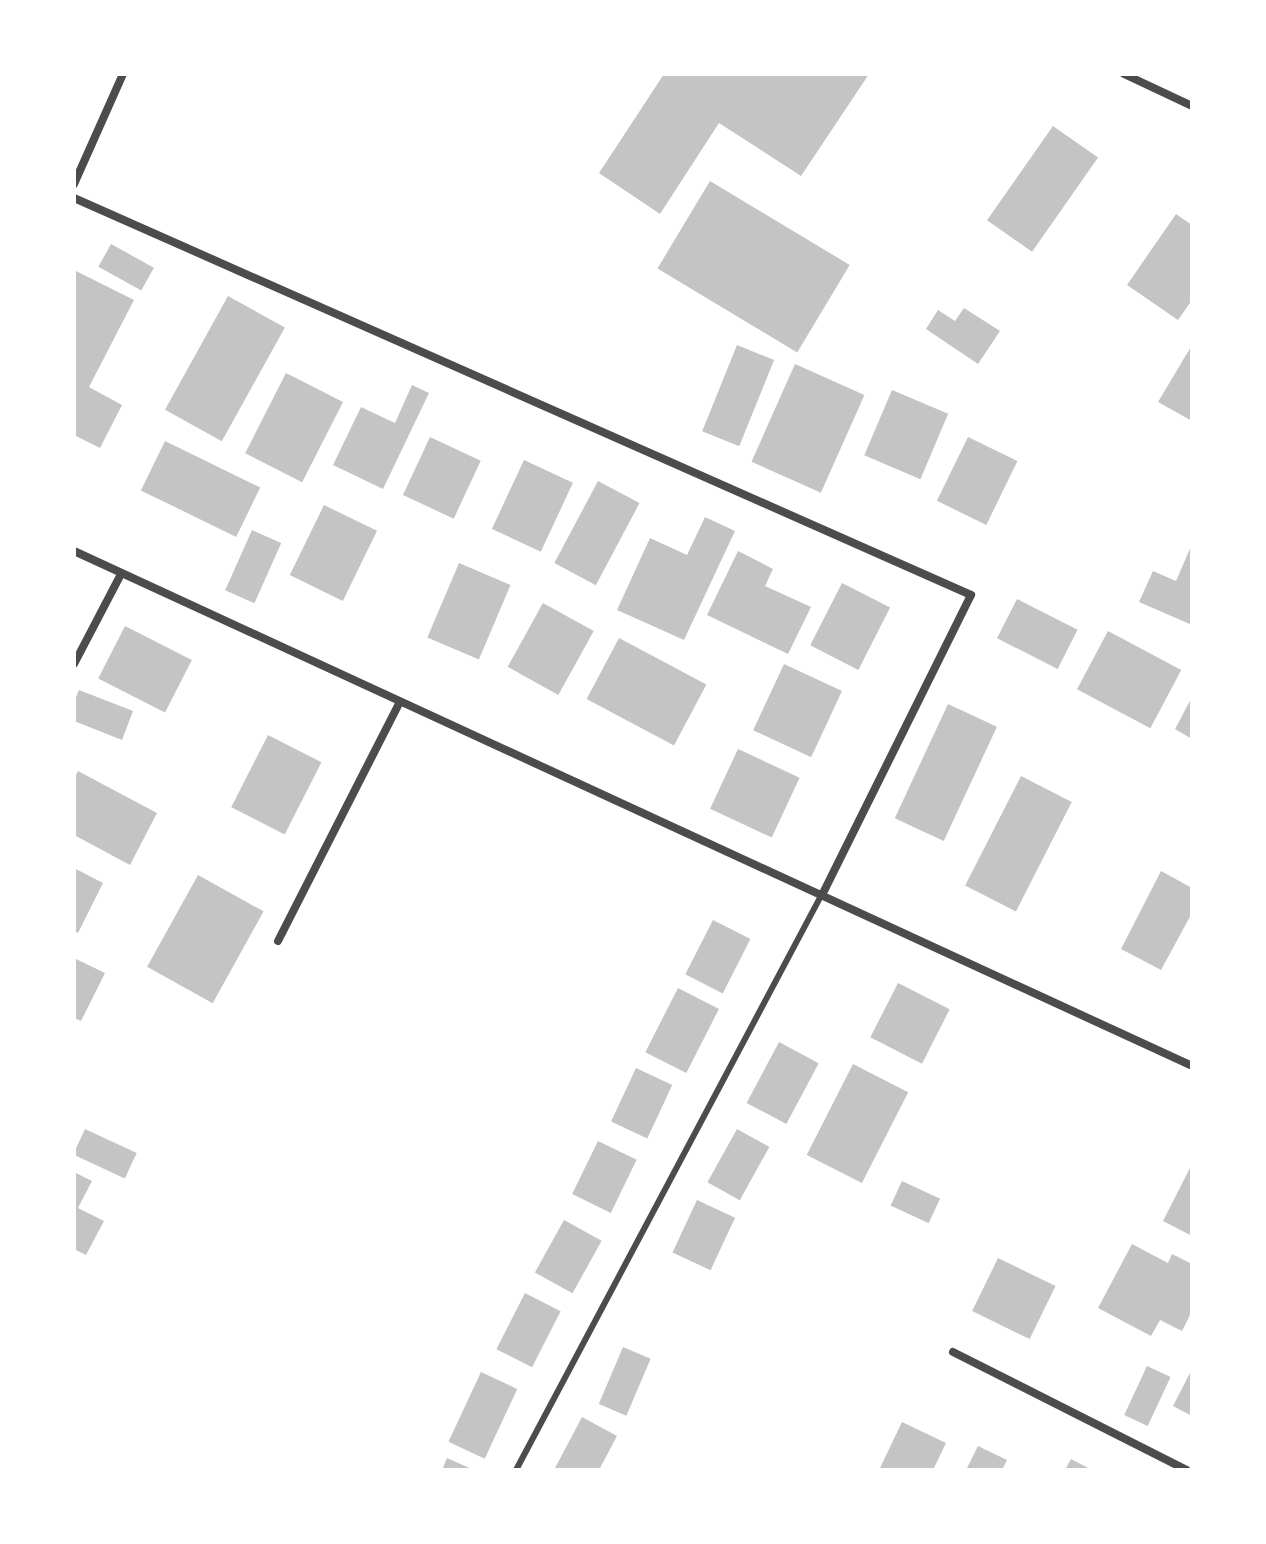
<!DOCTYPE html>
<html>
<head>
<meta charset="utf-8">
<style>
	body { margin:0 }
	#map { position:relative; width:1266px; height:1544px; overflow:hidden; background:#fff; font-family:Quicksand,sans-serif }
	div>[style] { position:absolute }
	.building>* { inset:0; background:#c4c4c4; transform-origin:0 0 }
	.service>* { height:6px; margin:-3px; padding:0 3px; transform-origin:3px; border-radius:3px; background:#4c4c4c }
	.minor>* { height:8px; margin:-4px; padding:0 4px; transform-origin:4px; border-radius:4px; background:#4c4c4c }
	span { translate:-50% -50%; white-space:nowrap; text-align:center; line-height:1.15; -webkit-text-stroke:6px #fff; paint-order:stroke }
	.frame { position:absolute; inset:0; border:76px solid #fff; pointer-events:none }
</style>
</head>
<body>
<div id="map">
	<div class="building">
		<i style="clip-path:polygon(664px 74px,869px 74px,801px 176px,719px 123px,660px 214px,599px 173px)"></i>
		<i style="left:1053px;top:126px;width:55px;height:115px;rotate:35deg"></i>
		<i style="left:710px;top:181px;width:163px;height:102px;rotate:31deg"></i>
		<i style="clip-path:polygon(1176px 214px,1192px 225px,1192px 300px,1178px 320px,1127px 285px)"></i>
		<i style="left:111px;top:244px;width:49px;height:26px;rotate:29deg"></i>
		<i style="clip-path:polygon(74px 270px,134px 300px,89px 387px,122px 405px,100px 448px,74px 435px)"></i>
		<i style="left:228px;top:296px;width:65px;height:130px;rotate:29deg"></i>
		<i style="clip-path:polygon(964px 308px,1000px 331px,978px 364px,926px 329px,938px 310px,955px 321px)"></i>
		<i style="left:737px;top:345px;width:40px;height:93px;rotate:22deg"></i>
		<i style="clip-path:polygon(1192px 345px,1192px 421px,1158px 402px)"></i>
		<i style="left:795px;top:364px;width:76px;height:107px;rotate:24deg"></i>
		<i style="left:286px;top:373px;width:64px;height:90px;rotate:27deg"></i>
		<i style="clip-path:polygon(412px 385px,429px 393px,383px 489px,333px 465px,361px 407px,395px 423px)"></i>
		<i style="left:892px;top:390px;width:61px;height:71px;rotate:23deg"></i>
		<i style="left:430px;top:437px;width:56px;height:64px;rotate:25deg"></i>
		<i style="left:968px;top:437px;width:55px;height:71px;rotate:26deg"></i>
		<i style="left:165px;top:441px;width:106px;height:55px;rotate:26deg"></i>
		<i style="left:524px;top:460px;width:54px;height:76px;rotate:25deg"></i>
		<i style="left:598px;top:481px;width:47px;height:93px;rotate:28deg"></i>
		<i style="left:324px;top:505px;width:59px;height:78px;rotate:26deg"></i>
		<i style="clip-path:polygon(705px 517px,735px 531px,684px 640px,617px 610px,650px 538px,687px 555px)"></i>
		<i style="left:252px;top:530px;width:32px;height:66px;rotate:24deg"></i>
		<i style="clip-path:polygon(1192px 544px,1192px 625px,1139px 602px,1153px 571px,1176px 581px)"></i>
		<i style="clip-path:polygon(738px 551px,773px 569px,765px 586px,811px 607px,788px 654px,707px 615px)"></i>
		<i style="left:459px;top:563px;width:56px;height:81px;rotate:23deg"></i>
		<i style="left:842px;top:583px;width:54px;height:70px;rotate:27deg"></i>
		<i style="left:1017px;top:599px;width:68px;height:44px;rotate:27deg"></i>
		<i style="left:543px;top:603px;width:58px;height:73px;rotate:29deg"></i>
		<i style="left:125px;top:626px;width:75px;height:59px;rotate:27deg"></i>
		<i style="left:1108px;top:631px;width:83px;height:66px;rotate:28deg"></i>
		<i style="left:619px;top:638px;width:99px;height:69px;rotate:28deg"></i>
		<i style="left:784px;top:664px;width:64px;height:73px;rotate:25deg"></i>
		<i style="clip-path:polygon(79px 690px,133px 711px,122px 740px,74px 721px,74px 702px)"></i>
		<i style="clip-path:polygon(1192px 697px,1192px 739px,1175px 729px)"></i>
		<i style="left:948px;top:704px;width:54px;height:126px;rotate:25deg"></i>
		<i style="left:268px;top:735px;width:60px;height:81px;rotate:27deg"></i>
		<i style="left:738px;top:749px;width:68px;height:66px;rotate:25deg"></i>
		<i style="clip-path:polygon(78px 771px,157px 813px,130px 865px,74px 835px,74px 779px)"></i>
		<i style="left:1021px;top:776px;width:57px;height:123px;rotate:27deg"></i>
		<i style="clip-path:polygon(74px 868px,103px 883px,78px 933px,74px 931px)"></i>
		<i style="clip-path:polygon(1161px 871px,1192px 888px,1192px 913px,1161px 970px,1121px 949px)"></i>
		<i style="left:198px;top:875px;width:75px;height:105px;rotate:29deg"></i>
		<i style="left:713px;top:920px;width:42px;height:61px;rotate:27deg"></i>
		<i style="clip-path:polygon(74px 958px,105px 973px,81px 1021px,74px 1018px)"></i>
		<i style="left:898px;top:983px;width:58px;height:61px;rotate:27deg"></i>
		<i style="left:678px;top:988px;width:46px;height:72px;rotate:27deg"></i>
		<i style="left:779px;top:1042px;width:45px;height:69px;rotate:28deg"></i>
		<i style="left:853px;top:1064px;width:62px;height:102px;rotate:27deg"></i>
		<i style="left:636px;top:1068px;width:40px;height:59px;rotate:25deg"></i>
		<i style="left:85px;top:1129px;width:57px;height:28px;rotate:25deg"></i>
		<i style="left:737px;top:1129px;width:37px;height:61px;rotate:29deg"></i>
		<i style="left:598px;top:1141px;width:43px;height:59px;rotate:26deg"></i>
		<i style="clip-path:polygon(1192px 1164px,1192px 1236px,1163px 1221px)"></i>
		<i style="clip-path:polygon(74px 1172px,92px 1181px,78px 1208px,104px 1221px,86px 1255px,74px 1249px)"></i>
		<i style="left:902px;top:1181px;width:42px;height:27px;rotate:25deg"></i>
		<i style="left:697px;top:1200px;width:42px;height:58px;rotate:25deg"></i>
		<i style="left:564px;top:1220px;width:43px;height:60px;rotate:29deg"></i>
		<i style="clip-path:polygon(1132px 1244px,1168px 1263px,1172px 1254px,1192px 1264px,1192px 1311px,1182px 1331px,1160px 1320px,1151px 1336px,1098px 1308px)"></i>
		<i style="left:998px;top:1258px;width:64px;height:59px;rotate:26deg"></i>
		<i style="left:525px;top:1293px;width:40px;height:63px;rotate:27deg"></i>
		<i style="left:623px;top:1347px;width:30px;height:62px;rotate:23deg"></i>
		<i style="left:1147px;top:1366px;width:26px;height:54px;rotate:25deg"></i>
		<i style="clip-path:polygon(1192px 1369px,1192px 1416px,1173px 1406px)"></i>
		<i style="left:481px;top:1372px;width:40px;height:77px;rotate:25deg"></i>
		<i style="clip-path:polygon(582px 1417px,617px 1436px,599px 1470px,554px 1470px)"></i>
		<i style="clip-path:polygon(902px 1422px,946px 1443px,933px 1470px,880px 1468px)"></i>
		<i style="clip-path:polygon(978px 1446px,1007px 1460px,1002px 1470px,966px 1470px)"></i>
		<i style="clip-path:polygon(447px 1458px,474px 1470px,442px 1470px)"></i>
		<i style="clip-path:polygon(1071px 1459px,1092px 1470px,1065px 1470px)"></i>
	</div>
	<div class="service">
		<i style="left:516px;top:1470px;width:652px;rotate:-62.02deg"></i>
	</div>
	<div class="minor">
		<i style="left:1124px;top:74px;width:75px;rotate:25.2deg"></i>
		<i style="left:74px;top:184px;width:120px;rotate:-66deg"></i>
		<i style="left:74px;top:198px;width:981px;rotate:23.87deg"></i>
		<i style="left:971px;top:595px;width:333px;rotate:116.4deg"></i>
		<i style="left:74px;top:551px;width:1231px;rotate:24.73deg"></i>
		<i style="left:74px;top:664px;width:102px;rotate:-62.4deg"></i>
		<i style="left:278px;top:941px;width:268px;rotate:-63deg"></i>
		<i style="left:953px;top:1352px;width:262px;rotate:26.8deg"></i>
	</div>
	<div class="frame"></div>
</div>
</body>
</html>
